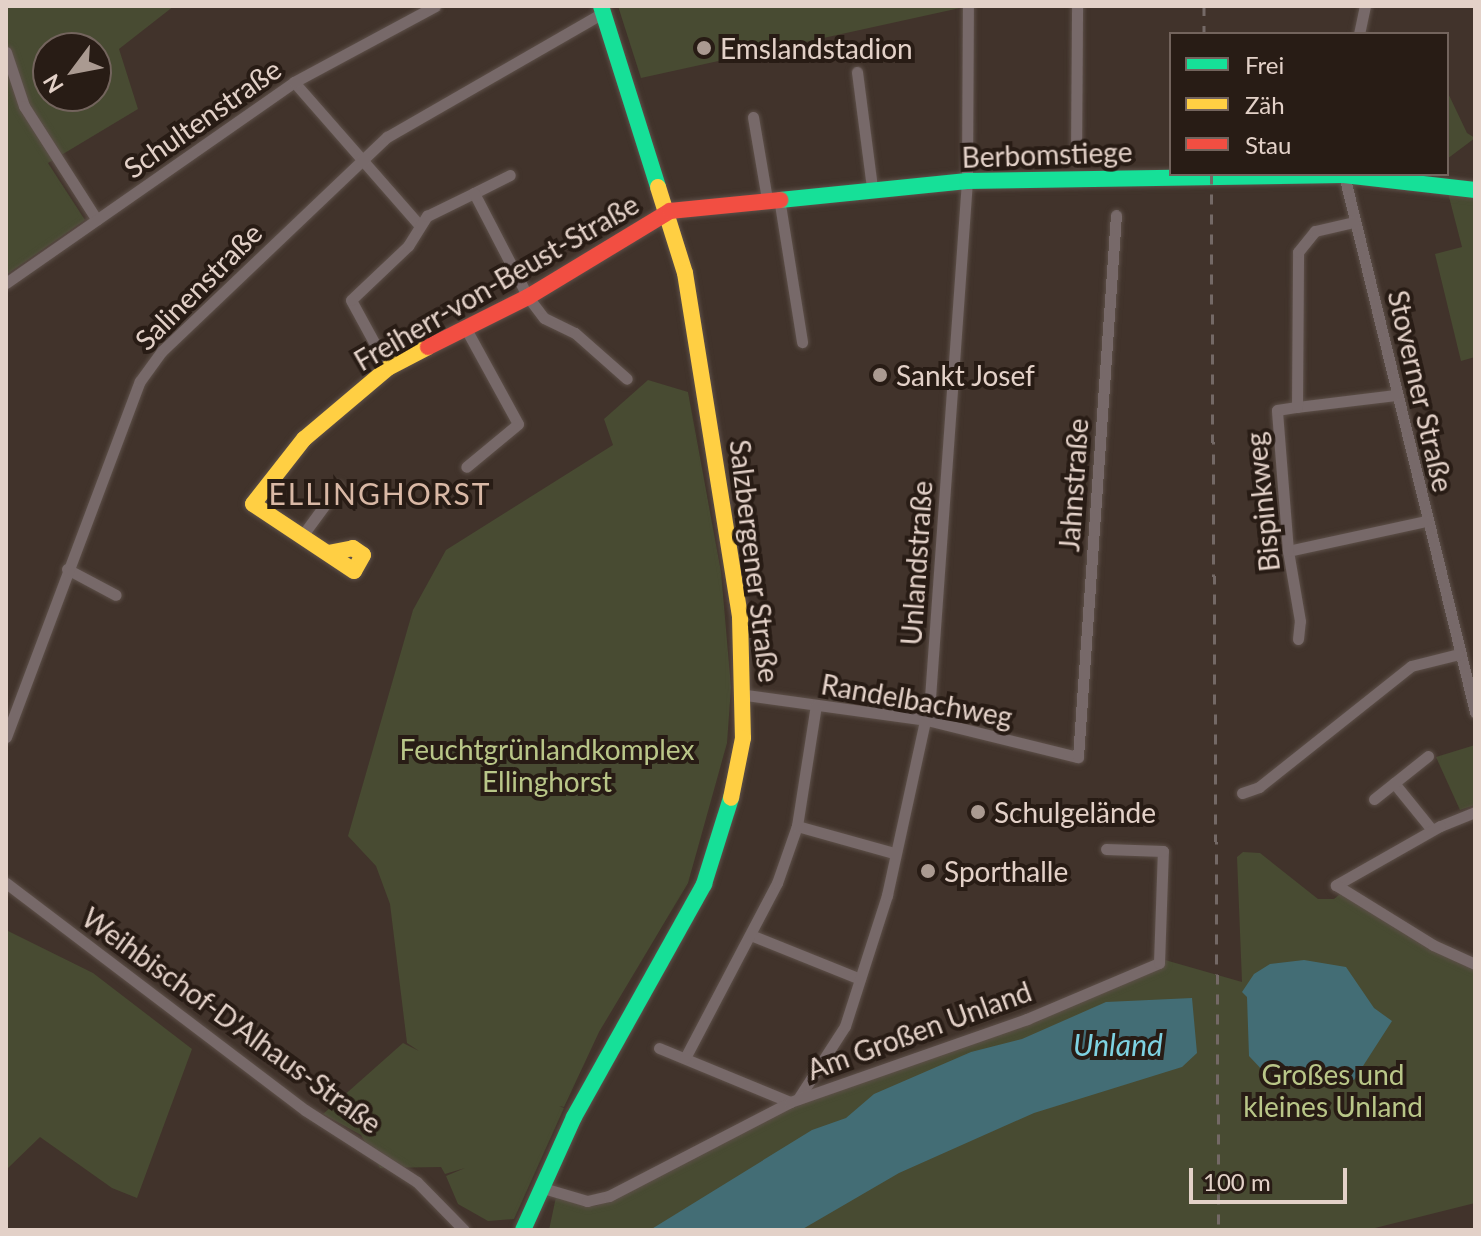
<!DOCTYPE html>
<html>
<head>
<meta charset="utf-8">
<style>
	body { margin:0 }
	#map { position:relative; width:1481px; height:1236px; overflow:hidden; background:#41332b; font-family:Lato,sans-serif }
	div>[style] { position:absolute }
	.green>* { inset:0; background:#484b32 }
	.water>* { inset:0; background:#436d75 }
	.roads { filter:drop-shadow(0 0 2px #5d5049) drop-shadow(0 0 2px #5d5049) }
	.street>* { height:11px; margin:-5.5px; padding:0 5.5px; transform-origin:5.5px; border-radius:5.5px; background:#776969 }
	.fast>* { height:16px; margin:-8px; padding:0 8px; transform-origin:8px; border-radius:8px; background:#16e098 }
	.slow>* { height:16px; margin:-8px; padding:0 8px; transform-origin:8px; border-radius:8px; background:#ffcf43 }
	.jam>* { height:16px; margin:-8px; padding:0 8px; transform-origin:8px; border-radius:8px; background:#f24e42 }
	.rail>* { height:3px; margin-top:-1.5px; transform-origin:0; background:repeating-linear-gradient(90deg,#746966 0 10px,transparent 0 20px) }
	.dots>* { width:22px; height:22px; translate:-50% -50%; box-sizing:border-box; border:4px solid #281c15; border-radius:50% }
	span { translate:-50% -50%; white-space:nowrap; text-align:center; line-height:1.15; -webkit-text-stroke:8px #281c15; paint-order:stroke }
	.poi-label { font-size:28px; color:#e3d1c8 }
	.left { translate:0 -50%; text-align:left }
	.street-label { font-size:28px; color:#e3d1c8 }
	.park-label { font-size:28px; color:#b9c688 }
	.neighbourhood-label { font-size:30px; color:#d9b8a5; letter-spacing:2px }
	.water-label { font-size:30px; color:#7ed2e2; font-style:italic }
	.frame { position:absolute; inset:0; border:8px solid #e3d1c8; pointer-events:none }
	.legend { position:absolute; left:1169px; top:32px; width:280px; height:144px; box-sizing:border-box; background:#281c15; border:2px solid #73645d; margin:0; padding:10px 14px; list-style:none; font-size:24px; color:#e3d1c8 }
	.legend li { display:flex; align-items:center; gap:16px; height:40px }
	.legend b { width:40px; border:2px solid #73645d }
	.north { position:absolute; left:32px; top:32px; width:80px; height:80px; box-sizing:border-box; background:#281c15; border:2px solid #73645d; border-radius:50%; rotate:238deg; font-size:22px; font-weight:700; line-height:32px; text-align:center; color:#e3d1c8 }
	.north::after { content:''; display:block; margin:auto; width:28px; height:36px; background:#aa9a91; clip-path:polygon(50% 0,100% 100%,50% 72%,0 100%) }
	.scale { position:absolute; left:1189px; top:1168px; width:158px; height:36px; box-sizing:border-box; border:4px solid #e3d1c8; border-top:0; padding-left:10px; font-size:24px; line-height:28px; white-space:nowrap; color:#e3d1c8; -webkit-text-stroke:6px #281c15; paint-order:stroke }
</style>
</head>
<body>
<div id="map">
	<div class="green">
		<i style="clip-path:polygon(evenodd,6px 6px,174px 6px,119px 49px,138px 109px,48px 163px,85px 220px,6px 275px,6px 6px,48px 48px,96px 48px,96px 96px,48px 96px,48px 48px)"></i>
		<i style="clip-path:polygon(618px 6px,960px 6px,960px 8px,641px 78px)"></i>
		<i style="clip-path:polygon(1447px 91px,1467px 133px,1475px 138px,1447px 159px)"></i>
		<i style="clip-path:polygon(1448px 193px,1475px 196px,1475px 357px,1461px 361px,1435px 254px,1462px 247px)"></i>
		<i style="clip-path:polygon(648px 380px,688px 392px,721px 572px,731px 687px,727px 743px,688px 883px,599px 1032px,564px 1107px,559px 1106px,564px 1108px,514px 1219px,488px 1221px,458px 1204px,446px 1176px,465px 1168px,445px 1174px,441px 1167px,380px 1168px,361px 1135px,323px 1114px,403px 1043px,419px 1051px,407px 1043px,390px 904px,376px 866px,348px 836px,413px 610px,446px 550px,613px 445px,604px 419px)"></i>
		<i style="clip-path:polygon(1475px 745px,1475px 805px,1460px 810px,1436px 757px)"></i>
		<i style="clip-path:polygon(1243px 852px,1260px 853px,1318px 899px,1334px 899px,1344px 891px,1475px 965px,1475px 1203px,1367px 1230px,549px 1230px,556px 1197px,596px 1206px,620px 1196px,781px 1111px,1144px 976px,1165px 960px,1242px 982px,1237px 857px)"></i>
		<i style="clip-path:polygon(6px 930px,93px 973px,192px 1049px,137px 1198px,112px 1188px,40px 1137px,6px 1170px)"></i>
	</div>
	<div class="water">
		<i style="clip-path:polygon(1304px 960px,1346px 967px,1374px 1008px,1392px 1021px,1354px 1080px,1264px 1072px,1249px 1056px,1247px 997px,1242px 992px,1254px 974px,1270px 964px)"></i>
		<i style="clip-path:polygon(1192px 998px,1197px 1053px,1182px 1067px,1034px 1113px,899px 1173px,801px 1230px,650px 1230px,812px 1130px,846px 1118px,874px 1094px,971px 1052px,1022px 1039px,1106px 1002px)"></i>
	</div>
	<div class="roads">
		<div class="street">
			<i style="left:1359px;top:34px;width:29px;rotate:-78deg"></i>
			<i style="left:6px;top:52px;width:57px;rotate:71.6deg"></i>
			<i style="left:24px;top:106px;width:135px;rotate:57.4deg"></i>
			<i style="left:857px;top:72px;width:117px;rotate:82.6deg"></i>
			<i style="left:294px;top:82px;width:191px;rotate:48.8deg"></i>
			<i style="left:753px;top:117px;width:83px;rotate:80.3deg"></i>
			<i style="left:1076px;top:160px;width:154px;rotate:-89.6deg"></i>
			<i style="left:1344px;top:175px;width:553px;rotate:76.29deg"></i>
			<i style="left:474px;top:193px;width:40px;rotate:-26.6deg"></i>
			<i style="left:779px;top:198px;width:146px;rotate:80.9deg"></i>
			<i style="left:6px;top:283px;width:351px;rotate:-34.9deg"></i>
			<i style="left:294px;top:82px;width:160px;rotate:-28.3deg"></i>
			<i style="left:466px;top:329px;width:108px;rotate:61.3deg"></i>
			<i style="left:518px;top:424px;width:67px;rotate:140.4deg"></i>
			<i style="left:388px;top:368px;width:77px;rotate:-118.6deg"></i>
			<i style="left:351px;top:300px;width:79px;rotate:-43.5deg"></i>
			<i style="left:408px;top:246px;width:36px;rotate:-58deg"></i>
			<i style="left:427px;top:216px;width:52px;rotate:-26.1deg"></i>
			<i style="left:474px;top:193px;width:117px;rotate:62.6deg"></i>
			<i style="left:528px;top:297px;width:26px;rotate:53deg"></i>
			<i style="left:544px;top:318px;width:34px;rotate:26deg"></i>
			<i style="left:575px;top:333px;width:69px;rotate:41.5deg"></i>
			<i style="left:1297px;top:407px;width:100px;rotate:-6.9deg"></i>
			<i style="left:302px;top:536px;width:61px;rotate:-53.7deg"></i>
			<i style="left:1288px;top:551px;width:141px;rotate:-12.3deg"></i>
			<i style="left:67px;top:569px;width:55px;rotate:28deg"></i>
			<i style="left:1298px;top:639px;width:18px;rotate:-84deg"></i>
			<i style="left:1300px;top:621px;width:71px;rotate:-99.7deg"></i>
			<i style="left:1288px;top:551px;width:141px;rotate:-94.5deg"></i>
			<i style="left:1277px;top:410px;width:20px;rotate:-9deg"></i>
			<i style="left:1297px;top:407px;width:155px;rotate:-89.6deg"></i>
			<i style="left:1298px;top:252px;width:27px;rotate:-51deg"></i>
			<i style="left:1315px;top:231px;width:40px;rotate:-13deg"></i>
			<i style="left:746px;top:695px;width:183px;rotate:7.9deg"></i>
			<i style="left:927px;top:720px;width:155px;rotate:13.8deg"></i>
			<i style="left:1078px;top:757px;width:543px;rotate:-85.99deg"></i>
			<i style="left:6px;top:737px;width:380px;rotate:-69.4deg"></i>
			<i style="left:140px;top:381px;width:37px;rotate:-54deg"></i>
			<i style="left:162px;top:351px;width:311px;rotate:-43.6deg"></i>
			<i style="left:387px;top:137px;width:249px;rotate:-29.9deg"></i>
			<i style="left:1394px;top:783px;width:60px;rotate:51deg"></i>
			<i style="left:1242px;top:793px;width:18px;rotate:-19deg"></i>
			<i style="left:1259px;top:787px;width:194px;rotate:-38.5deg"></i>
			<i style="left:1411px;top:666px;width:49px;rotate:-14deg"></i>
			<i style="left:1374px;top:799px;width:69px;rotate:-38.5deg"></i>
			<i style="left:1475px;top:812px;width:38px;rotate:158deg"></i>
			<i style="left:1440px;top:826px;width:120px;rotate:150.4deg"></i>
			<i style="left:1336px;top:885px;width:114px;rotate:31.7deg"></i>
			<i style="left:1433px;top:945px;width:46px;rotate:24.3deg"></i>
			<i style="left:797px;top:826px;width:101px;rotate:15.6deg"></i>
			<i style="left:6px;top:883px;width:375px;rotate:37.2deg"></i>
			<i style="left:305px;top:1110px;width:133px;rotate:32.7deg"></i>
			<i style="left:417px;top:1182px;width:67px;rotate:45.6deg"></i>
			<i style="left:753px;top:936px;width:115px;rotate:21.9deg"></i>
			<i style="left:659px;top:1048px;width:142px;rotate:22.4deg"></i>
			<i style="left:685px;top:1058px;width:198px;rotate:-62.3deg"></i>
			<i style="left:777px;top:883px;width:60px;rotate:-70.7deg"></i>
			<i style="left:797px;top:826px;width:122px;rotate:-81.1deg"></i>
			<i style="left:798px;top:1099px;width:87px;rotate:-57.2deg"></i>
			<i style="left:845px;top:1026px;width:138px;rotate:-72.2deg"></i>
			<i style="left:887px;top:895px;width:202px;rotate:-77.7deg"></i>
			<i style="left:930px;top:698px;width:518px;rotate:-85.91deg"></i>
			<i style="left:967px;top:181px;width:175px;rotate:-89.7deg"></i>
			<i style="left:543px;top:1188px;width:46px;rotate:16.5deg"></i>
			<i style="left:587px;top:1201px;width:23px;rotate:-13deg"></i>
			<i style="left:609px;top:1196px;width:204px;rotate:-27.4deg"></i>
			<i style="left:790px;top:1102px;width:251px;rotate:-19.3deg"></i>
			<i style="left:1027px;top:1019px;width:143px;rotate:-23deg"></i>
			<i style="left:1159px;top:963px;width:112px;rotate:-88deg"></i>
			<i style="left:1163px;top:851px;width:57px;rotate:-178deg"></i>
		</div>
		<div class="fast">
			<i style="left:601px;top:6px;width:190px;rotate:72.5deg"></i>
			<i style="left:780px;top:200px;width:188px;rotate:-5.8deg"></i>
			<i style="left:967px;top:181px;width:377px;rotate:-0.9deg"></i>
			<i style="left:1344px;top:175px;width:132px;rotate:6.5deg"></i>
			<i style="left:523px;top:1230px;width:124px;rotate:-65.7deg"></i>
			<i style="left:574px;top:1117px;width:267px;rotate:-60.8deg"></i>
			<i style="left:704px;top:884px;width:90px;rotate:-72.6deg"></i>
		</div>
		<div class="slow">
			<i style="left:658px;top:187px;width:90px;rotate:72.6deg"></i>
			<i style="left:685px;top:273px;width:348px;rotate:80.9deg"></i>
			<i style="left:740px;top:617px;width:121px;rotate:88.6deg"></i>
			<i style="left:743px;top:738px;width:61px;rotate:101.3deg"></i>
			<i style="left:328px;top:553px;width:25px;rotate:-11deg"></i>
			<i style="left:353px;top:548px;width:12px;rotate:35deg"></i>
			<i style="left:363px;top:555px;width:18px;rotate:119deg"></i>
			<i style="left:354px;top:571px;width:121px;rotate:-146.4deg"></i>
			<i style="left:253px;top:504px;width:83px;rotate:-51.9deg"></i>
			<i style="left:304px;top:439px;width:110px;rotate:-40.2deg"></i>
			<i style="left:388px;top:368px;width:45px;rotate:-27.7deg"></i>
		</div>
		<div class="jam">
			<i style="left:428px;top:347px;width:112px;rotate:-26.6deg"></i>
			<i style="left:528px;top:297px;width:166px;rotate:-31.2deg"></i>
			<i style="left:670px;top:211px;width:111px;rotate:-5.7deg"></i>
		</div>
	</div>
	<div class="rail">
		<i style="left:1204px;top:6px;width:28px;rotate:90deg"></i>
		<i style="left:1211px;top:174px;width:1056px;rotate:89.57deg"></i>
	</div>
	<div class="dots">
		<i style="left:704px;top:48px;background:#aa9a91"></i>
		<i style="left:880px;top:375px;background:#aa9a91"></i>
		<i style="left:978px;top:812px;background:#aa9a91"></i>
		<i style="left:928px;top:871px;background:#aa9a91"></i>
	</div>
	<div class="poi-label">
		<span class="left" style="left:720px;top:48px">Emslandstadion</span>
		<span class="left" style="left:896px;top:375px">Sankt Josef</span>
		<span class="left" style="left:994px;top:812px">Schulgelände</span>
		<span class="left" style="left:944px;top:871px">Sporthalle</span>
	</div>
	<div class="street-label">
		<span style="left:202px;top:118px;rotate:-35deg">Schultenstraße</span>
		<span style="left:1047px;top:154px;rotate:-2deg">Berbomstiege</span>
		<span style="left:496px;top:282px;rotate:-30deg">Freiherr-von-Beust-Straße</span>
		<span style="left:198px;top:286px;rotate:-45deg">Salinenstraße</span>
		<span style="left:1421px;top:391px;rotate:77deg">Stoverner Straße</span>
		<span style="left:1073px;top:485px;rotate:-86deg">Jahnstraße</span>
		<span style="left:1262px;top:502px;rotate:-96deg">Bispinkweg</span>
		<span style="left:755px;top:561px;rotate:83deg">Salzbergener Straße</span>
		<span style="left:916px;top:563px;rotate:-86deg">Unlandstraße</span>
		<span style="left:917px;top:700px;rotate:10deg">Randelbachweg</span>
		<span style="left:232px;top:1020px;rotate:36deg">Weihbischof-D'Alhaus-Straße</span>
		<span style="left:919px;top:1030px;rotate:-20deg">Am Großen Unland</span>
	</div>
	<div class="park-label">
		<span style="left:547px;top:765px">Feuchtgrünlandkomplex<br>Ellinghorst</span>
		<span style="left:1333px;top:1090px">Großes und<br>kleines Unland</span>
	</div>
	<div class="neighbourhood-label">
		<span style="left:380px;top:493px">ELLINGHORST</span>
	</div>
	<div class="water-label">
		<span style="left:1118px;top:1044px">Unland</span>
	</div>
	<div class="frame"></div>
	<ul class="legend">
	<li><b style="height:10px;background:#16e098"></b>Frei</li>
	<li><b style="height:10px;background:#ffcf43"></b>Zäh</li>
	<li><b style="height:10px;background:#f24e42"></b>Stau</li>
	</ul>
	<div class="north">N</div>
	<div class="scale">100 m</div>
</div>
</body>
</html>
